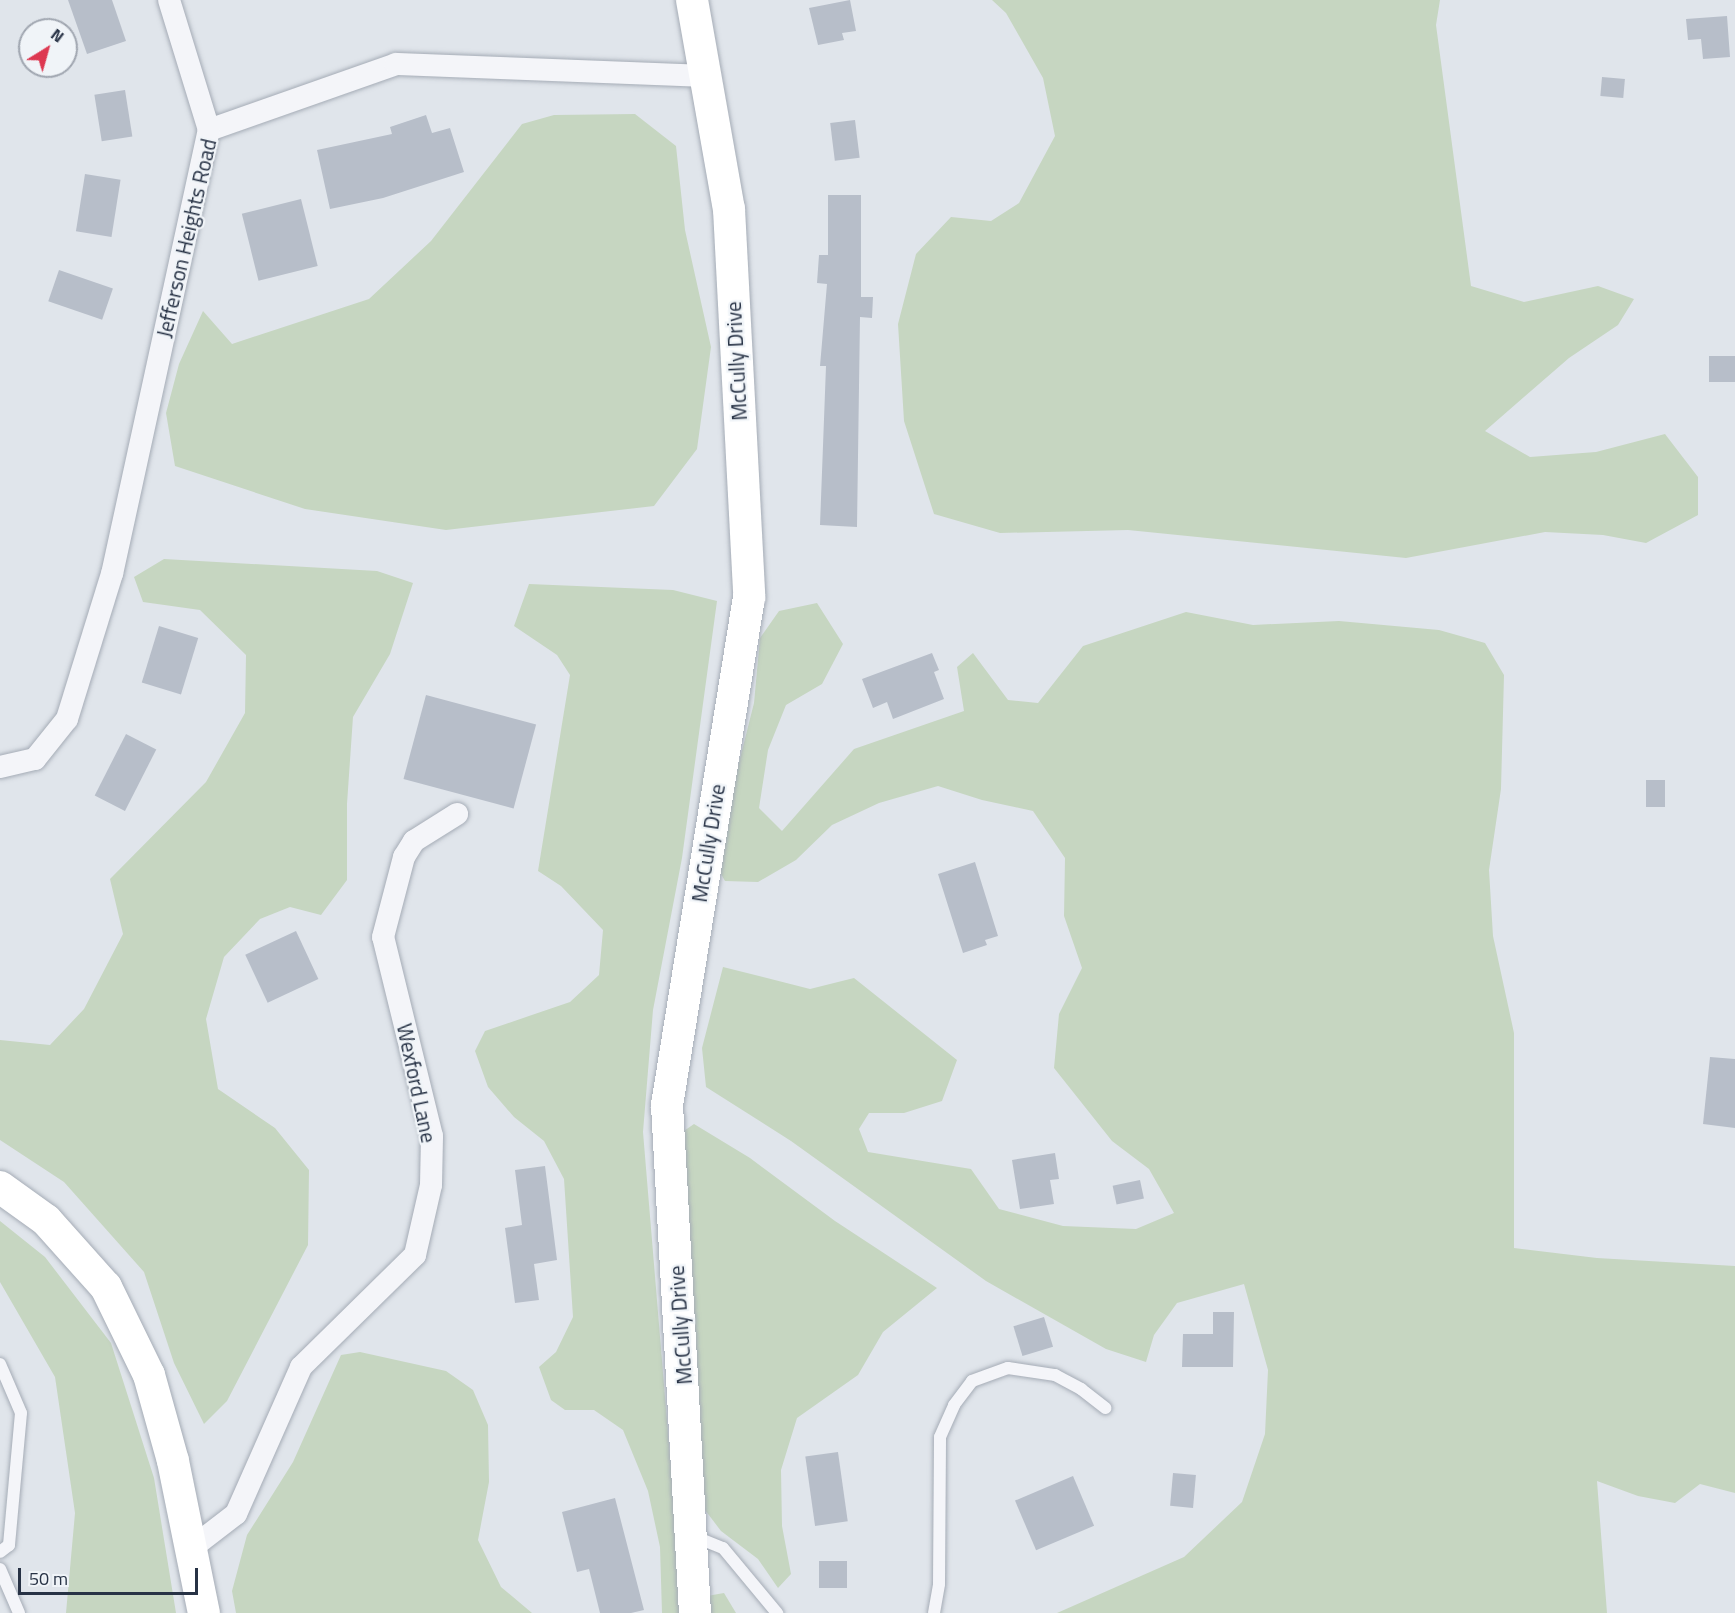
<!DOCTYPE html>
<html>
<head>
<meta charset="utf-8">
<style>
	body { margin:0 }
	#map { position:relative; width:1735px; height:1613px; overflow:hidden; background:#e0e5eb; font-family:"Titillium Web",sans-serif }
	div>[style] { position:absolute }
	.green>* { inset:0; background:#c6d6c1 }
	.building>* { inset:0; background:#b7bec9; transform-origin:0 0 }
	.roads { filter:drop-shadow(0 0 2px #a5acb6) drop-shadow(0 0 2px #a5acb6) }
	.lane>* { height:12px; margin:-6px; padding:0 6px; transform-origin:6px; border-radius:6px; background:#f4f5f9 }
	.street>* { height:22px; margin:-11px; padding:0 11px; transform-origin:11px; border-radius:11px; background:#f4f5f9 }
	.secondary>* { height:32px; margin:-16px; padding:0 16px; transform-origin:16px; border-radius:16px; background:#fff }
	span { translate:-50% -50%; white-space:nowrap; text-align:center; line-height:1.15; -webkit-text-stroke:4.5px #f0f4f8; paint-order:stroke }
	.street-label { font-size:21px; color:#273245 }
	.north { position:absolute; left:18px; top:18px; width:60px; height:60px; box-sizing:border-box; background:#f0f4f8; border:2px solid #a0a6b0; border-radius:50%; rotate:37deg; font-size:16px; font-weight:700; line-height:24px; text-align:center; color:#273245 }
	.north::after { content:''; display:block; margin:auto; width:21px; height:27px; background:#dd3851; clip-path:polygon(50% 0,100% 100%,50% 72%,0 100%) }
	.scale { position:absolute; left:18px; top:1568px; width:180px; height:27px; box-sizing:border-box; border:3px solid #273245; border-top:0; padding-left:8px; font-size:18px; line-height:21px; white-space:nowrap; color:#273245; -webkit-text-stroke:4px #f0f4f8; paint-order:stroke }
</style>
</head>
<body>
<div id="map">
	<div class="green">
		<i style="clip-path:polygon(992px 0,1440px 0,1436px 25px,1471px 286px,1524px 302px,1598px 286px,1634px 299px,1618px 325px,1569px 358px,1485px 431px,1530px 457px,1596px 452px,1665px 434px,1698px 477px,1698px 515px,1646px 543px,1603px 535px,1545px 532px,1406px 558px,1128px 530px,1000px 533px,934px 514px,904px 421px,898px 324px,916px 254px,951px 217px,991px 221px,1019px 203px,1055px 136px,1043px 78px,1006px 13px)"></i>
		<i style="clip-path:polygon(635px 114px,676px 146px,685px 230px,711px 347px,697px 449px,654px 506px,446px 530px,305px 509px,175px 466px,166px 413px,179px 364px,203px 311px,232px 344px,369px 299px,431px 241px,522px 124px,554px 115px)"></i>
		<i style="clip-path:polygon(164px 559px,377px 571px,413px 583px,390px 654px,353px 717px,347px 804px,347px 880px,321px 915px,290px 907px,260px 919px,224px 957px,206px 1019px,218px 1089px,275px 1128px,309px 1170px,308px 1245px,227px 1401px,204px 1424px,174px 1363px,144px 1272px,64px 1182px,0 1140px,0 1040px,50px 1045px,84px 1009px,123px 934px,110px 879px,206px 782px,245px 713px,246px 655px,200px 610px,143px 602px,134px 577px)"></i>
		<i style="clip-path:polygon(529px 584px,673px 590px,717px 601px,682px 858px,653px 1010px,643px 1132px,683px 1613px,662px 1613px,660px 1547px,648px 1491px,623px 1430px,594px 1410px,565px 1410px,551px 1400px,539px 1367px,556px 1352px,573px 1317px,564px 1179px,544px 1141px,514px 1117px,488px 1087px,475px 1051px,485px 1031px,570px 1002px,599px 975px,603px 930px,561px 886px,538px 871px,570px 675px,557px 655px,514px 626px)"></i>
		<i style="clip-path:polygon(817px 603px,843px 644px,822px 684px,786px 705px,768px 750px,759px 808px,782px 831px,854px 749px,964px 711px,957px 667px,973px 653px,1008px 700px,1038px 703px,1083px 646px,1186px 612px,1253px 625px,1339px 621px,1439px 630px,1485px 643px,1504px 675px,1501px 789px,1489px 870px,1493px 936px,1514px 1033px,1514px 1248px,1597px 1258px,1735px 1266px,1735px 1493px,1700px 1484px,1675px 1503px,1638px 1496px,1597px 1481px,1607px 1613px,1057px 1613px,1184px 1557px,1242px 1502px,1265px 1434px,1268px 1370px,1244px 1284px,1177px 1303px,1154px 1335px,1146px 1362px,1106px 1349px,986px 1281px,791px 1141px,706px 1087px,702px 1048px,723px 967px,810px 989px,854px 978px,957px 1060px,942px 1101px,904px 1113px,869px 1113px,859px 1129px,868px 1152px,971px 1169px,999px 1209px,1063px 1226px,1136px 1229px,1174px 1213px,1149px 1169px,1112px 1141px,1054px 1068px,1059px 1014px,1082px 968px,1064px 916px,1065px 858px,1033px 811px,982px 800px,938px 786px,879px 803px,832px 825px,796px 860px,758px 882px,725px 881px,714px 862px,754px 703px,760px 638px,779px 611px)"></i>
		<i style="clip-path:polygon(694px 1124px,750px 1158px,835px 1221px,937px 1288px,883px 1332px,858px 1375px,797px 1418px,781px 1470px,782px 1526px,791px 1574px,778px 1588px,758px 1559px,721px 1531px,705px 1510px,681px 1133px)"></i>
		<i style="clip-path:polygon(0 1221px,45px 1257px,111px 1343px,154px 1478px,176px 1613px,66px 1613px,75px 1513px,55px 1377px,0 1282px)"></i>
		<i style="clip-path:polygon(360px 1352px,446px 1371px,473px 1390px,488px 1425px,489px 1482px,478px 1540px,501px 1587px,532px 1613px,236px 1613px,232px 1591px,247px 1535px,293px 1462px,341px 1355px)"></i>
		<i style="clip-path:polygon(724px 1593px,736px 1613px,709px 1613px,707px 1596px)"></i>
	</div>
	<div class="building">
		<i style="clip-path:polygon(68px 0,112px 0,126px 41px,87px 54px)"></i>
		<i style="clip-path:polygon(850px 0,856px 31px,842px 33px,844px 40px,818px 45px,809px 8px)"></i>
		<i style="clip-path:polygon(1727px 16px,1730px 57px,1703px 59px,1701px 39px,1688px 40px,1686px 19px)"></i>
		<i style="left:1602px;top:77px;width:23px;height:19px;rotate:5deg"></i>
		<i style="left:125px;top:90px;width:47px;height:31px;rotate:81deg"></i>
		<i style="clip-path:polygon(426px 115px,432px 133px,450px 128px,464px 172px,383px 198px,330px 209px,317px 150px,392px 134px,390px 127px)"></i>
		<i style="left:855px;top:120px;width:38px;height:25px;rotate:83deg"></i>
		<i style="left:85px;top:174px;width:36px;height:58px;rotate:9deg"></i>
		<i style="clip-path:polygon(828px 195px,861px 195px,861px 297px,873px 297px,872px 318px,860px 317px,857px 527px,820px 525px,826px 366px,820px 366px,827px 284px,817px 283px,819px 255px,828px 255px)"></i>
		<i style="left:301px;top:199px;width:69px;height:61px;rotate:76deg"></i>
		<i style="left:59px;top:270px;width:57px;height:33px;rotate:19deg"></i>
		<i style="left:1735px;top:356px;width:26px;height:26px;rotate:90deg"></i>
		<i style="left:159px;top:626px;width:41px;height:59px;rotate:17deg"></i>
		<i style="clip-path:polygon(932px 653px,939px 670px,934px 672px,944px 699px,893px 719px,887px 702px,873px 708px,862px 679px)"></i>
		<i style="left:426px;top:695px;width:114px;height:87px;rotate:15deg"></i>
		<i style="left:126px;top:734px;width:34px;height:69px;rotate:27deg"></i>
		<i style="left:1646px;top:780px;width:19px;height:27px"></i>
		<i style="clip-path:polygon(975px 862px,998px 936px,985px 940px,987px 945px,963px 953px,938px 874px)"></i>
		<i style="left:296px;top:931px;width:53px;height:56px;rotate:65deg"></i>
		<i style="clip-path:polygon(1710px 1057px,1735px 1059px,1735px 1128px,1703px 1124px)"></i>
		<i style="clip-path:polygon(1055px 1153px,1059px 1179px,1050px 1180px,1054px 1204px,1020px 1209px,1012px 1160px)"></i>
		<i style="clip-path:polygon(545px 1166px,557px 1260px,534px 1264px,539px 1300px,515px 1303px,505px 1228px,522px 1225px,515px 1170px)"></i>
		<i style="left:1140px;top:1180px;width:19px;height:28px;rotate:78deg"></i>
		<i style="clip-path:polygon(1213px 1312px,1234px 1312px,1233px 1367px,1182px 1367px,1183px 1334px,1213px 1334px)"></i>
		<i style="left:1044px;top:1317px;width:31px;height:32px;rotate:73deg"></i>
		<i style="left:838px;top:1452px;width:70px;height:33px;rotate:82deg"></i>
		<i style="left:1173px;top:1473px;width:23px;height:33px;rotate:5deg"></i>
		<i style="left:1073px;top:1476px;width:54px;height:63px;rotate:67deg"></i>
		<i style="clip-path:polygon(615px 1498px,644px 1610px,631px 1613px,600px 1613px,589px 1569px,577px 1572px,562px 1512px)"></i>
		<i style="left:819px;top:1561px;width:28px;height:27px"></i>
	</div>
	<div class="roads">
		<div class="lane">
			<i style="left:0;top:1364px;width:53px;rotate:66.8deg"></i>
			<i style="left:21px;top:1413px;width:133px;rotate:95.2deg"></i>
			<i style="left:9px;top:1545px;width:11px;rotate:142deg"></i>
			<i style="left:693px;top:1536px;width:32px;rotate:22deg"></i>
			<i style="left:723px;top:1548px;width:85px;rotate:50.3deg"></i>
			<i style="left:0;top:1569px;width:48px;rotate:66.6deg"></i>
			<i style="left:934px;top:1613px;width:29px;rotate:-80deg"></i>
			<i style="left:939px;top:1584px;width:147px;rotate:-89.6deg"></i>
			<i style="left:940px;top:1437px;width:35px;rotate:-66deg"></i>
			<i style="left:954px;top:1405px;width:30px;rotate:-53deg"></i>
			<i style="left:972px;top:1381px;width:38px;rotate:-20deg"></i>
			<i style="left:1008px;top:1368px;width:48px;rotate:8.5deg"></i>
			<i style="left:1055px;top:1375px;width:30px;rotate:28deg"></i>
			<i style="left:1081px;top:1389px;width:31px;rotate:38deg"></i>
		</div>
		<div class="street">
			<i style="left:209px;top:130px;width:198px;rotate:-19.4deg"></i>
			<i style="left:396px;top:64px;width:306px;rotate:2.2deg"></i>
			<i style="left:0;top:767px;width:36px;rotate:-13deg"></i>
			<i style="left:35px;top:759px;width:51px;rotate:-51.3deg"></i>
			<i style="left:67px;top:719px;width:152px;rotate:-72.8deg"></i>
			<i style="left:112px;top:574px;width:454px;rotate:-77.7deg"></i>
			<i style="left:209px;top:130px;width:136px;rotate:-107.1deg"></i>
			<i style="left:189px;top:1550px;width:59px;rotate:-37.5deg"></i>
			<i style="left:236px;top:1514px;width:161px;rotate:-66.1deg"></i>
			<i style="left:301px;top:1367px;width:160px;rotate:-44.5deg"></i>
			<i style="left:415px;top:1255px;width:72px;rotate:-77.1deg"></i>
			<i style="left:431px;top:1185px;width:49px;rotate:-88.8deg"></i>
			<i style="left:432px;top:1136px;width:205px;rotate:-103.8deg"></i>
			<i style="left:383px;top:937px;width:83px;rotate:-75.3deg"></i>
			<i style="left:404px;top:857px;width:19px;rotate:-58deg"></i>
			<i style="left:414px;top:841px;width:51px;rotate:-32.1deg"></i>
		</div>
		<div class="secondary">
			<i style="left:692px;top:0;width:212px;rotate:80deg"></i>
			<i style="left:729px;top:209px;width:389px;rotate:87deg"></i>
			<i style="left:749px;top:597px;width:515px;rotate:99.17deg"></i>
			<i style="left:667px;top:1105px;width:509px;rotate:86.85deg"></i>
			<i style="left:0;top:1187px;width:57px;rotate:35.7deg"></i>
			<i style="left:46px;top:1220px;width:90px;rotate:48.2deg"></i>
			<i style="left:106px;top:1287px;width:98px;rotate:64deg"></i>
			<i style="left:149px;top:1375px;width:89px;rotate:74.4deg"></i>
			<i style="left:173px;top:1461px;width:155px;rotate:78.5deg"></i>
		</div>
	</div>
	<div class="street-label">
		<span style="left:186px;top:238px;rotate:-77deg">Jefferson Heights Road</span>
		<span style="left:736px;top:361px;rotate:-93deg">McCully Drive</span>
		<span style="left:708px;top:843px;rotate:-81deg">McCully Drive</span>
		<span style="left:417px;top:1083px;rotate:78deg">Wexford Lane</span>
		<span style="left:680px;top:1325px;rotate:-94deg">McCully Drive</span>
	</div>
	<div class="north">N</div>
	<div class="scale">50 m</div>
</div>
</body>
</html>
